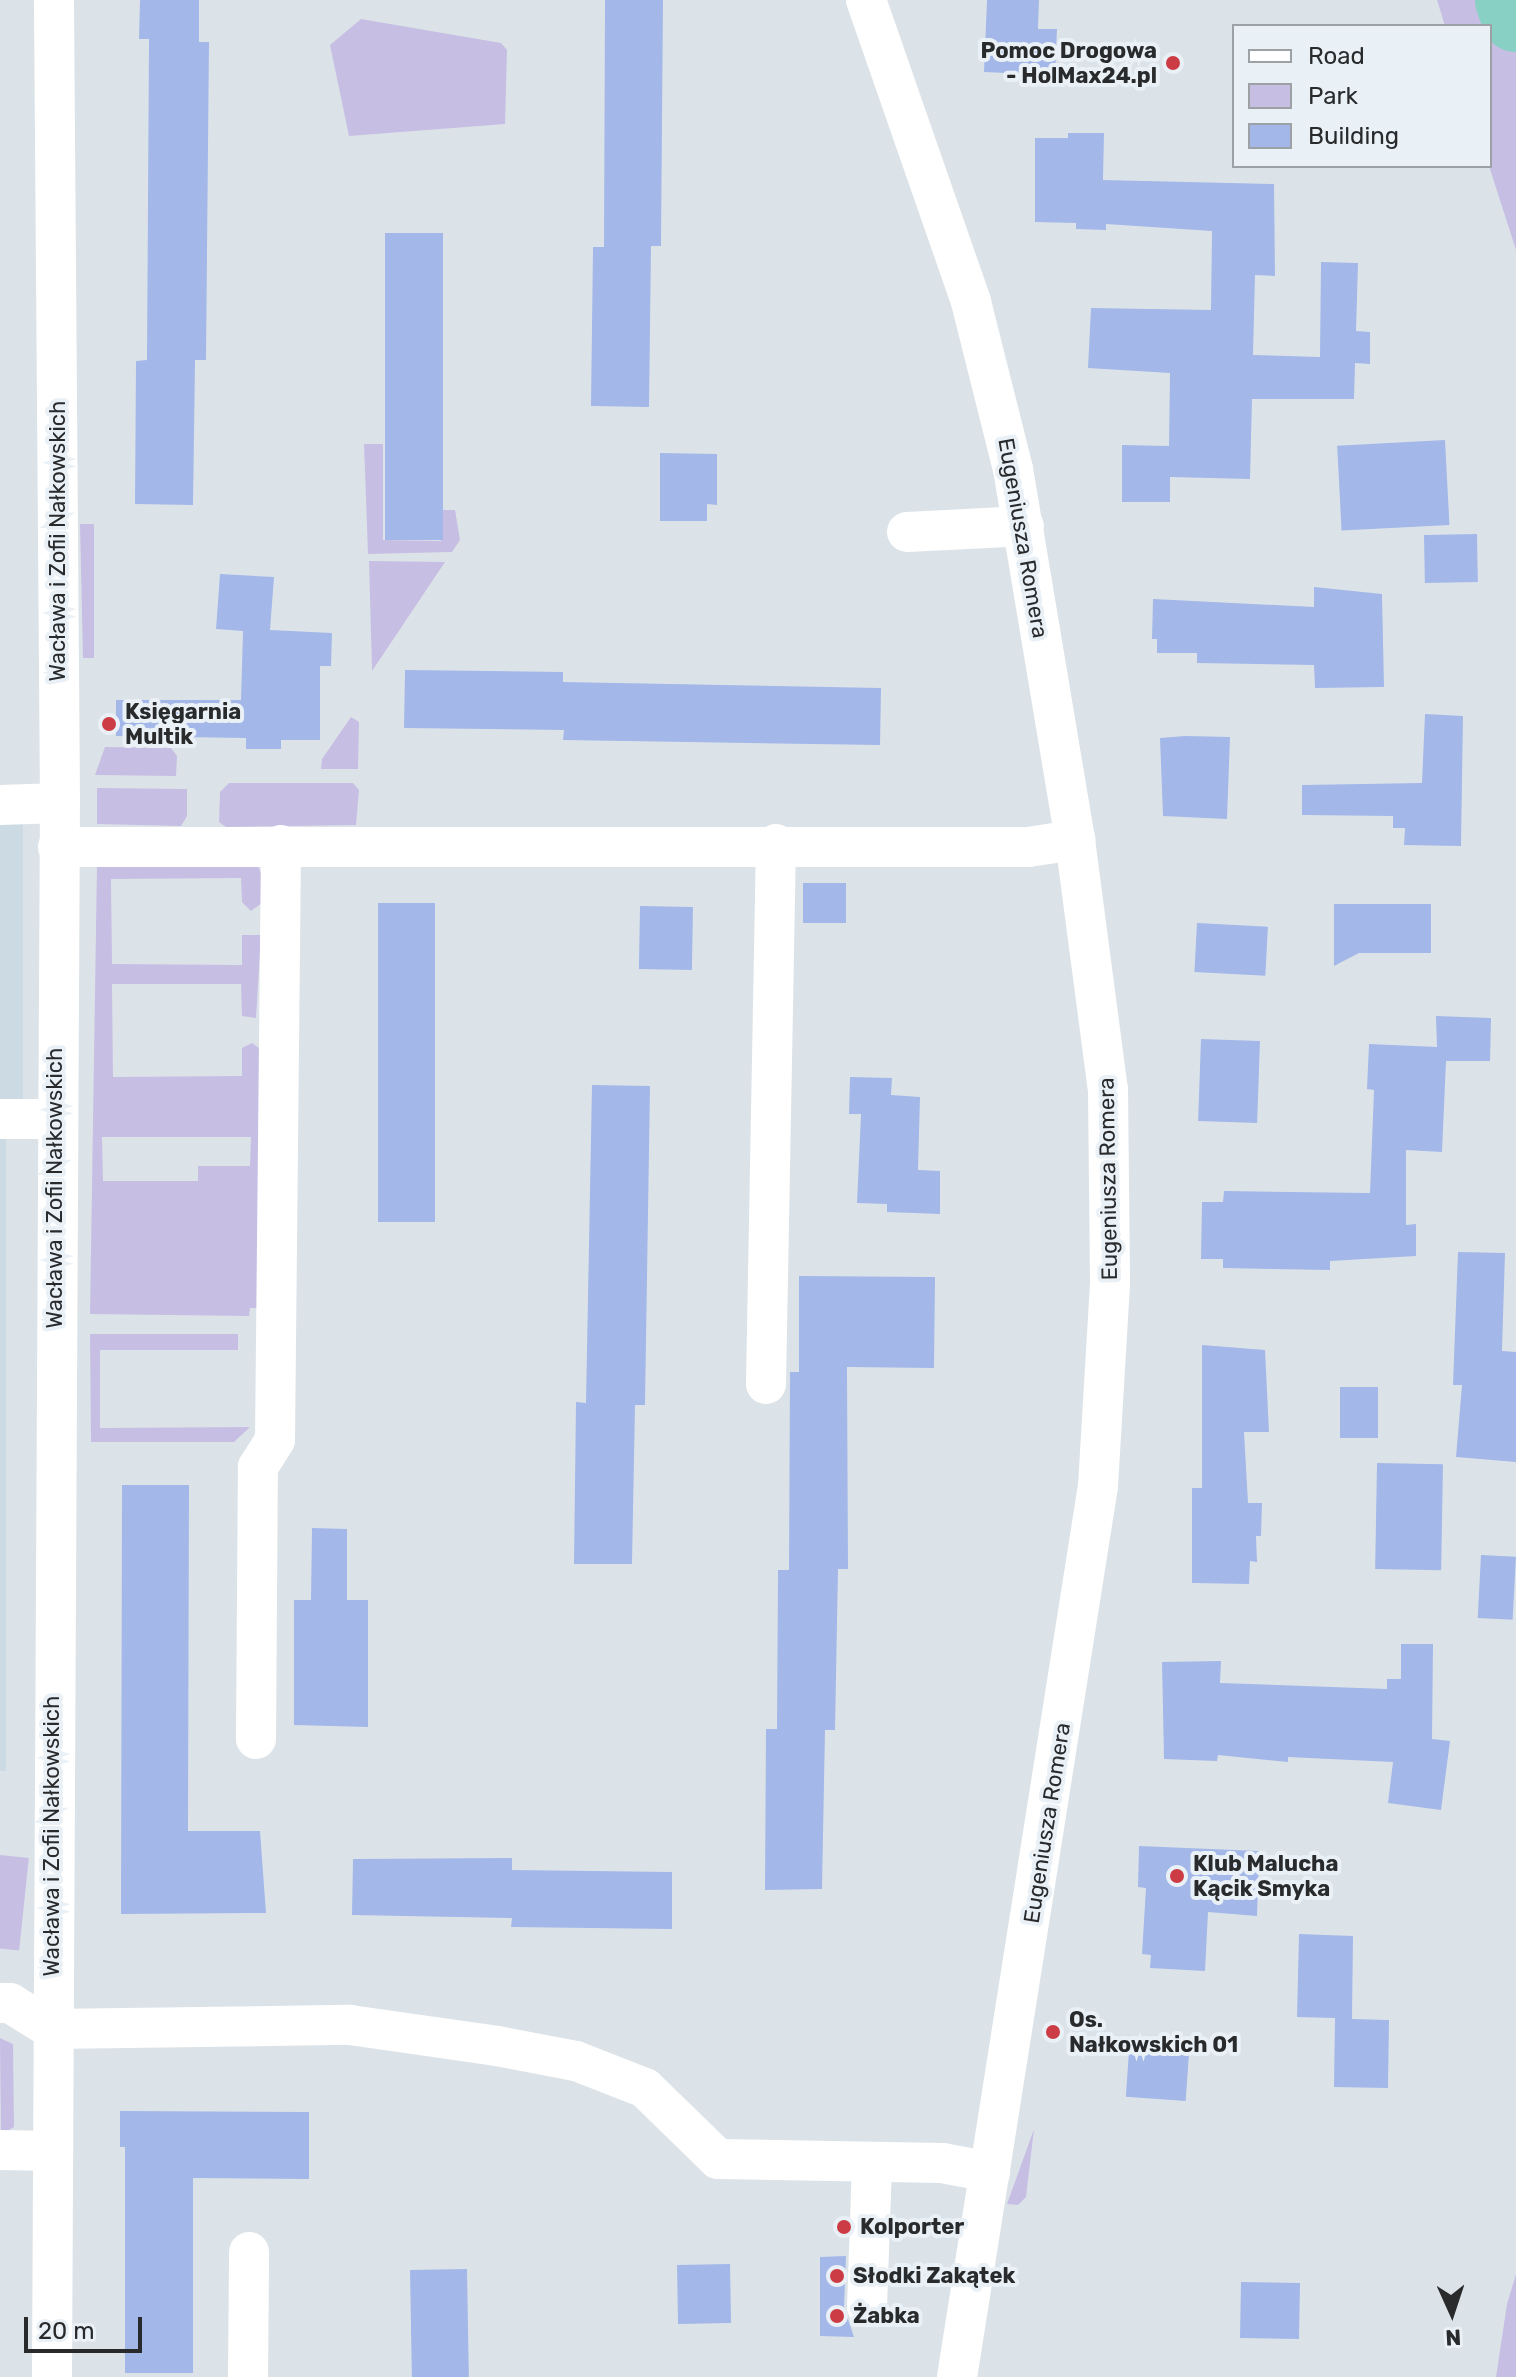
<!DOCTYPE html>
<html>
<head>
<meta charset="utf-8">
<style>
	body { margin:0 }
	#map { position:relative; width:1516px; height:2377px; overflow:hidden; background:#dce3e8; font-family:Rubik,sans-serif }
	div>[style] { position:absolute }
	.built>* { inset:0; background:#ccdae4; transform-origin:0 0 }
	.green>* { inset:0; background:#c7bee4; transform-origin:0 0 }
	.river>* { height:70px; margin:-35px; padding:0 35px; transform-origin:35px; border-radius:35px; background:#88d0c3 }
	.building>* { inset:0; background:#a3b7e9; transform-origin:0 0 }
	.minor>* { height:40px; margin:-20px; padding:0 20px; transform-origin:20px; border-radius:20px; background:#fff }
	.dots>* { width:22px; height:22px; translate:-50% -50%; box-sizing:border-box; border:4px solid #e9f0f6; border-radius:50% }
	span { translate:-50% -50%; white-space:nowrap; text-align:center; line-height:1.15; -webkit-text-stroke:8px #e9f0f6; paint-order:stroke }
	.poi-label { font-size:22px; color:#282a2c; font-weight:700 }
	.right { translate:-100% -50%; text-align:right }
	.left { translate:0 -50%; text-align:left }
	.street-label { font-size:22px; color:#282a2c }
	.legend { position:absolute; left:1232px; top:24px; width:260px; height:144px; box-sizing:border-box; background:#e9f0f6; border:2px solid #9ca1a5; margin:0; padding:10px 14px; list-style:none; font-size:24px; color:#282a2c }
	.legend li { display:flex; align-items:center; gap:16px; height:40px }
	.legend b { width:40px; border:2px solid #9ca1a5 }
	.north { position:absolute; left:1412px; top:2273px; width:80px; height:80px; -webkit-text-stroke:6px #e9f0f6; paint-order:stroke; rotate:177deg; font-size:22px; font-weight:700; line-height:32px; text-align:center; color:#282a2c }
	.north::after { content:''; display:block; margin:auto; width:28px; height:36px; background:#282a2c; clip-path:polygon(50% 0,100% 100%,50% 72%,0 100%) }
	.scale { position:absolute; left:24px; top:2317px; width:118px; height:36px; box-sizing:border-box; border:4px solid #282a2c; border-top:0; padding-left:10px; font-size:24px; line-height:28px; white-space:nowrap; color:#282a2c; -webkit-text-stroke:6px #e9f0f6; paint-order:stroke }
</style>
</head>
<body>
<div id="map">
	<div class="built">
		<i style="left:0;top:822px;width:23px;height:283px"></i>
		<i style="left:0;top:1133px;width:6px;height:638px"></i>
	</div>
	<div class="green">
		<i style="clip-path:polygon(1437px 0,1516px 0,1516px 250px,1489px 166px,1490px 26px,1445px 26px)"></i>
		<i style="clip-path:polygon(361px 19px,501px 43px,507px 50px,505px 124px,349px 136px,330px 45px)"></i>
		<i style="clip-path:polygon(364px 444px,383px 444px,383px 540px,441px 541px,442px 510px,455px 510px,460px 540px,452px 552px,368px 554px)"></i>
		<i style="clip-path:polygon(80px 524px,94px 524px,94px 658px,83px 658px)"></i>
		<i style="clip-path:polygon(369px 561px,445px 562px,372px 671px,372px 670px)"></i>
		<i style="clip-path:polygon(351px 717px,359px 722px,358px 769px,321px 769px,322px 759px)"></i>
		<i style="clip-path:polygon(105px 747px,171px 748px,177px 756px,176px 776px,95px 775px)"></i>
		<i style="clip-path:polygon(229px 783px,353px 783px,359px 790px,356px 825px,226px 827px,219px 822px,220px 792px)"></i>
		<i style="clip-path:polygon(97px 788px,187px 789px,187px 816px,181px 826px,97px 824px)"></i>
		<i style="clip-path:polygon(evenodd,97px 864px,258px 866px,262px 876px,262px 903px,251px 911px,242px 902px,241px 878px,111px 879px,112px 964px,242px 965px,242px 935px,261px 935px,256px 1018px,242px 1016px,241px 984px,112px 984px,113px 1077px,242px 1076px,242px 1048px,252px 1043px,259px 1048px,258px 1308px,250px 1308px,249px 1316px,90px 1314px,97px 864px,102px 1137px,251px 1137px,250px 1166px,198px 1166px,198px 1181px,103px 1181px,102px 1137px)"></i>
		<i style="clip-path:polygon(90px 1334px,238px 1334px,238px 1350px,100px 1350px,100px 1428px,250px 1427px,234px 1442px,91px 1442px)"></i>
		<i style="left:0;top:1855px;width:29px;height:93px;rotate:6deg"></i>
		<i style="clip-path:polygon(0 2038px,13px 2044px,14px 2127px,1px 2135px)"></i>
		<i style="clip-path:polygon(1034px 2129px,1026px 2197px,1018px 2205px,1007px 2204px)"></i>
		<i style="clip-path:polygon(1516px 2274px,1516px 2377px,1496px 2377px,1507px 2304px)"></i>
	</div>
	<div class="river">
		<i style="left:1510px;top:0;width:18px;rotate:71deg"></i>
	</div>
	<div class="building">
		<i style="clip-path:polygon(140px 0,199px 0,199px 42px,209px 42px,206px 360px,195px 360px,193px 505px,135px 504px,136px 361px,147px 360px,149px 39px,139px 39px)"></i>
		<i style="clip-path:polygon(605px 0,663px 0,661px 246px,651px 246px,649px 407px,591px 406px,593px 247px,604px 247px)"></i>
		<i style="clip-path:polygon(987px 0,1039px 0,1038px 29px,1057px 29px,1055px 75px,984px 72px)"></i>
		<i style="clip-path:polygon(1068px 133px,1104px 133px,1103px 180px,1274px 184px,1275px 276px,1255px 275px,1253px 355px,1320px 357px,1321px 262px,1358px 263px,1356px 331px,1370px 332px,1370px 364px,1355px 363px,1354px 399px,1252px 399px,1250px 479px,1170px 477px,1170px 502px,1122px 502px,1122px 445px,1169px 446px,1170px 373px,1088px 368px,1091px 308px,1211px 310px,1212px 231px,1106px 224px,1106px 230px,1076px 229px,1076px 223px,1035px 222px,1035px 138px,1068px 138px)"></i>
		<i style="left:385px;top:233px;width:58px;height:307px"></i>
		<i style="left:1445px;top:440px;width:85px;height:108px;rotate:87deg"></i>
		<i style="clip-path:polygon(660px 453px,717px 454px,717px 505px,707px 504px,707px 521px,660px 521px)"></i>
		<i style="left:1477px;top:534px;width:48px;height:53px;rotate:89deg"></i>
		<i style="clip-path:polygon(220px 574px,274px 577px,270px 630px,332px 633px,331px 666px,320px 666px,320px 740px,281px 740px,281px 749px,246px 749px,246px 738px,116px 736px,116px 700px,241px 700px,243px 631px,216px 629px)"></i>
		<i style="clip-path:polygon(1314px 587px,1382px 594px,1384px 687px,1315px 688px,1314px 665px,1197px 663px,1197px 653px,1157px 653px,1157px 639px,1152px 639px,1153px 599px,1314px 607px)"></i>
		<i style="clip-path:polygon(405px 670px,563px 672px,563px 682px,881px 688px,880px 745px,563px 740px,564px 730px,404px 728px)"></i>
		<i style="clip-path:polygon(1425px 714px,1463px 716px,1461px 846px,1404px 845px,1405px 828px,1393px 828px,1393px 816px,1302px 815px,1302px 785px,1422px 783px)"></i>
		<i style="clip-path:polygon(1185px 736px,1230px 737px,1227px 819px,1163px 816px,1160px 738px)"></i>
		<i style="left:803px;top:883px;width:43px;height:40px"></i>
		<i style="left:435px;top:903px;width:319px;height:57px;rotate:90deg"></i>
		<i style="clip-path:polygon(1334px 904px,1431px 904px,1431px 953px,1359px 953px,1334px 966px)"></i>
		<i style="left:640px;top:906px;width:53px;height:63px;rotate:1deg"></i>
		<i style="left:1197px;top:923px;width:71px;height:49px;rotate:3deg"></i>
		<i style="clip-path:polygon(1436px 1016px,1491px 1018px,1490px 1061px,1446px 1061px,1442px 1152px,1406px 1150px,1406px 1225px,1416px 1224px,1416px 1256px,1330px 1261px,1330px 1270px,1223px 1268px,1223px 1259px,1201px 1259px,1202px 1202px,1223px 1202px,1224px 1191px,1370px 1193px,1374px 1090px,1367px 1089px,1369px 1044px,1437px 1047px)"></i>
		<i style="left:1201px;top:1039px;width:59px;height:82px;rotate:2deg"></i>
		<i style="clip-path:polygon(850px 1077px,892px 1078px,891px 1095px,920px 1097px,918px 1170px,940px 1171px,940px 1214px,887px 1212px,887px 1204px,857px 1203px,861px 1114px,849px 1114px)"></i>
		<i style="clip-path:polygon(592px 1085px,650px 1086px,645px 1405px,635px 1405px,632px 1564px,574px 1564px,576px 1402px,586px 1403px)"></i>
		<i style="clip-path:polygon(1458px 1252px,1505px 1253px,1502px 1351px,1516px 1352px,1516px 1462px,1456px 1457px,1462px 1385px,1453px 1385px)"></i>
		<i style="clip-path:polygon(799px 1276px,935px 1277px,934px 1368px,847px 1367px,848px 1569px,838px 1569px,835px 1730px,825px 1730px,822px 1889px,765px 1890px,766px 1729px,777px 1729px,778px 1570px,789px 1570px,790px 1372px,799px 1372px)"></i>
		<i style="clip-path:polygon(1202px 1345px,1265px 1350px,1269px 1432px,1244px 1432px,1248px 1503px,1262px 1503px,1261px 1536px,1256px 1536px,1257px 1562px,1250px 1561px,1249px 1584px,1192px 1583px,1192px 1488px,1202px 1488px)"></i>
		<i style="left:1340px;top:1387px;width:38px;height:51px"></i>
		<i style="left:1377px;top:1463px;width:66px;height:106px;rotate:1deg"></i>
		<i style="clip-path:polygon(122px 1485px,189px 1485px,188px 1831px,260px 1831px,266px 1913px,121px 1914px)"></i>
		<i style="clip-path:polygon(312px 1528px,347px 1529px,347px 1600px,368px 1600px,368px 1727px,294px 1725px,294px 1600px,311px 1600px)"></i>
		<i style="left:1481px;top:1555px;width:35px;height:63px;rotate:3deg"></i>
		<i style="clip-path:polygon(1401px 1644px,1433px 1644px,1432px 1739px,1450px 1741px,1441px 1810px,1388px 1803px,1393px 1762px,1288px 1757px,1288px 1762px,1218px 1755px,1217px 1761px,1164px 1759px,1162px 1662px,1221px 1661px,1220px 1683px,1387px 1689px,1387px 1679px,1401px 1679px)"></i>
		<i style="clip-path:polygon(1139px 1846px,1259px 1851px,1257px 1916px,1208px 1912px,1205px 1971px,1150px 1968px,1151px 1955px,1142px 1954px,1146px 1888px,1138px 1887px)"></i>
		<i style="clip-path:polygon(512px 1858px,512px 1870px,672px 1872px,672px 1929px,511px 1927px,512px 1918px,352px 1915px,353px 1859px)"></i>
		<i style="clip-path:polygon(1299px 1934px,1353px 1936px,1352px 2019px,1389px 2020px,1388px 2088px,1334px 2087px,1335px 2018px,1297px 2017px)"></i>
		<i style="left:1130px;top:2037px;width:60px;height:60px;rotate:4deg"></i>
		<i style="clip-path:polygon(120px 2111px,309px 2112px,309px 2179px,193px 2178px,193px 2373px,125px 2373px,125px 2147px,120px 2147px)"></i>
		<i style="clip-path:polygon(846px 2256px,844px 2307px,854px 2337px,820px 2336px,820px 2257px)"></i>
		<i style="left:730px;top:2264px;width:59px;height:53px;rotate:89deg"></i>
		<i style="left:467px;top:2269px;width:108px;height:57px;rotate:89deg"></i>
		<i style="left:1241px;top:2282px;width:59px;height:56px;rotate:1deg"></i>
	</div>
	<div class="minor">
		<i style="left:866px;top:0;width:320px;rotate:70.8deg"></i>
		<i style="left:971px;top:302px;width:172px;rotate:75.9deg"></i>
		<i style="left:1013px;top:469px;width:376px;rotate:80.5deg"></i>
		<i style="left:1075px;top:840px;width:251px;rotate:82.5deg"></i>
		<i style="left:1108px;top:1089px;width:195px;rotate:89.4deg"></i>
		<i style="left:1110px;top:1284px;width:202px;rotate:93.4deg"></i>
		<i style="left:1098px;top:1486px;width:902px;rotate:98.99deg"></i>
		<i style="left:907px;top:532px;width:117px;rotate:-2.9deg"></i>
		<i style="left:0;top:805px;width:60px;rotate:-1.9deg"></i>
		<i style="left:58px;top:847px;width:970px"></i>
		<i style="left:1028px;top:847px;width:48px;rotate:-8.5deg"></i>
		<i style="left:0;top:1119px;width:55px"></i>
		<i style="left:766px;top:1384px;width:540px;rotate:-88.94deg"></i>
		<i style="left:256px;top:1739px;width:272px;rotate:-89.6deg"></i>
		<i style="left:258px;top:1467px;width:32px;rotate:-58deg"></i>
		<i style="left:275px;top:1440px;width:595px;rotate:-89.42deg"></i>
		<i style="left:0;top:2003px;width:10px"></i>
		<i style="left:10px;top:2003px;width:49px;rotate:31.8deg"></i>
		<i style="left:52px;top:2029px;width:298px;rotate:-0.8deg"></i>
		<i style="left:350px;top:2025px;width:148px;rotate:8.1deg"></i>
		<i style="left:497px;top:2046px;width:80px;rotate:10.8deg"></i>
		<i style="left:576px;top:2061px;width:74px;rotate:21.4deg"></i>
		<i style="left:645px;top:2088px;width:102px;rotate:44.2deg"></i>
		<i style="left:718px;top:2159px;width:224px;rotate:1deg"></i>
		<i style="left:942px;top:2163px;width:49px;rotate:10.6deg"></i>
		<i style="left:0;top:2150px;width:52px;rotate:1.1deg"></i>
		<i style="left:867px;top:2307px;width:145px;rotate:-88deg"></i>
		<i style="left:52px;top:2377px;width:1574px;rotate:-89.71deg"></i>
		<i style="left:60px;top:803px;width:803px;rotate:-90.43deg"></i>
		<i style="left:248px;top:2377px;width:125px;rotate:-89.5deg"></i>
	</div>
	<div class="dots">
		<i style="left:1173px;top:63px;background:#cc3c45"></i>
		<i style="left:109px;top:724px;background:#cc3c45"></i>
		<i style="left:1177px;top:1876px;background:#cc3c45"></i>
		<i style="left:1053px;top:2032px;background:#cc3c45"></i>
		<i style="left:844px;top:2227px;background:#cc3c45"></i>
		<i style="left:837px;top:2276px;background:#cc3c45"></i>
		<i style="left:837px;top:2316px;background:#cc3c45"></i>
	</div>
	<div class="poi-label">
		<span class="right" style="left:1157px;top:63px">Pomoc Drogowa<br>- HolMax24.pl</span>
		<span class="left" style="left:125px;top:724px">Księgarnia<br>Multik</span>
		<span class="left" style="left:1193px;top:1876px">Klub Malucha<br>Kącik Smyka</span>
		<span class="left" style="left:1069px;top:2032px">Os.<br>Nałkowskich 01</span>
		<span class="left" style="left:860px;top:2227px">Kolporter</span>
		<span class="left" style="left:853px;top:2276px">Słodki Zakątek</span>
		<span class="left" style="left:853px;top:2316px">Żabka</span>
	</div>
	<div class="street-label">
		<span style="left:1023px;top:538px;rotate:80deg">Eugeniusza Romera</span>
		<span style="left:58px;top:541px;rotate:-90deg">Wacława i Zofii Nałkowskich</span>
		<span style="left:1108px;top:1179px;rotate:-91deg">Eugeniusza Romera</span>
		<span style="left:55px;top:1188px;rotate:-90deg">Wacława i Zofii Nałkowskich</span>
		<span style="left:1047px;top:1823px;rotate:-81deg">Eugeniusza Romera</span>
		<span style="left:52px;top:1836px;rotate:-90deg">Wacława i Zofii Nałkowskich</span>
	</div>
	<ul class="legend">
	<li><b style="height:10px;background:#fff"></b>Road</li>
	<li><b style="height:22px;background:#c7bee4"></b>Park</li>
	<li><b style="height:22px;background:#a3b7e9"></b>Building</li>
	</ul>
	<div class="north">N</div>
	<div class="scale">20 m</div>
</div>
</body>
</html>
